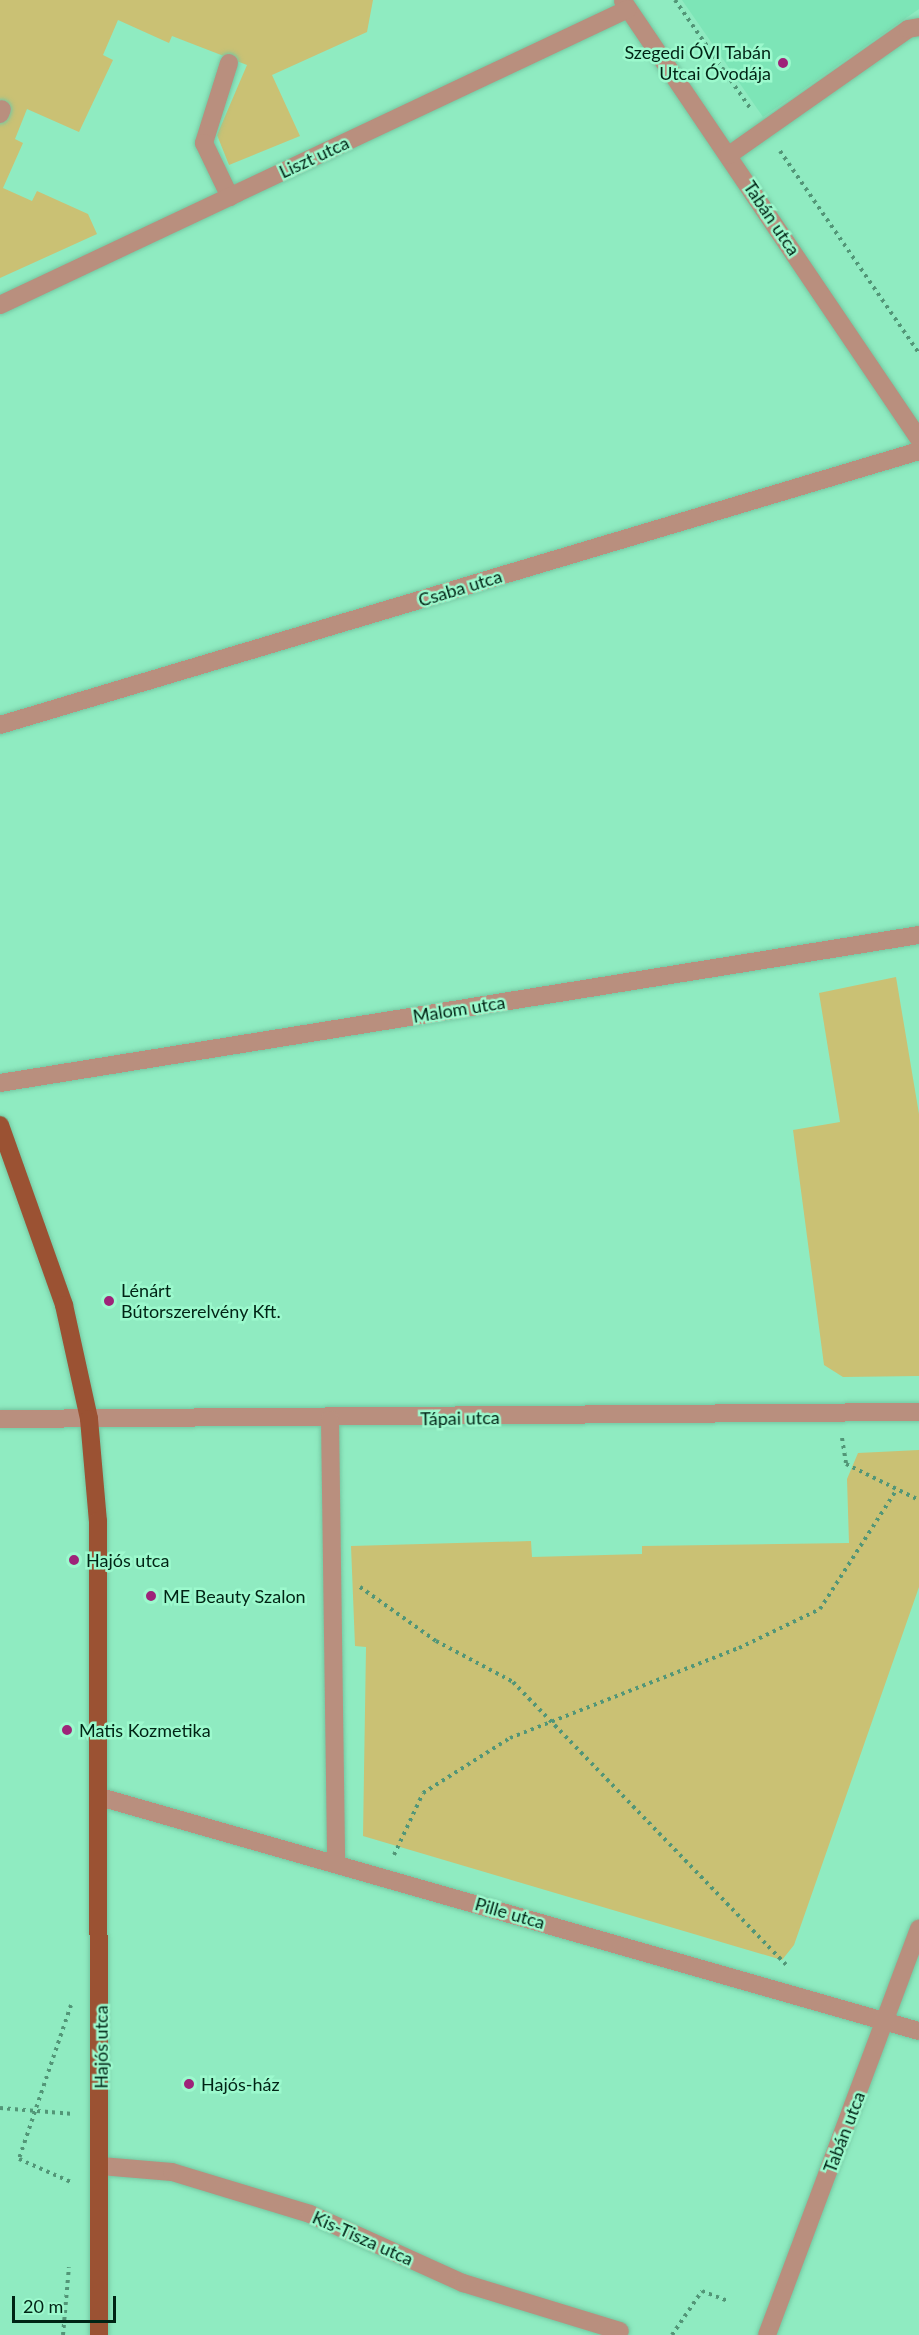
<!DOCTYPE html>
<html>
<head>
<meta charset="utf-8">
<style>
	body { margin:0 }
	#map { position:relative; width:919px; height:2335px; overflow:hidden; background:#8febc1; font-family:Lato,sans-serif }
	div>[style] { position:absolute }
	.built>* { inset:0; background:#7de5b7 }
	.green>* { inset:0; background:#cac174 }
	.path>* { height:4px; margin-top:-2px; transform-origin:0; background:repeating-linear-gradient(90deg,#529677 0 3px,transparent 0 7.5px) }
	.roads { filter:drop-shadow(0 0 2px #75c7a2) drop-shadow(0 0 2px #75c7a2) }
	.minor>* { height:18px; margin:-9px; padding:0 9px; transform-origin:9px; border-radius:9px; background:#b98f7e }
	.major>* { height:18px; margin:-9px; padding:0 9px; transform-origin:9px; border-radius:9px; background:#9b5233 }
	.dots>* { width:16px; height:16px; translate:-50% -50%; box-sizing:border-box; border:3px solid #9cf9cd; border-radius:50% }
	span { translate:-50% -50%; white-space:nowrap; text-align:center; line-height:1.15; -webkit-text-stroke:5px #9cf9cd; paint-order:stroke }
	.poi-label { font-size:18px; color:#002415 }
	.right { translate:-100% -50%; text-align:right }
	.left { translate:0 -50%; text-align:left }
	.street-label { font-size:18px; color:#002415 }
	.scale { position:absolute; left:12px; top:2296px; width:104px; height:27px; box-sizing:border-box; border:3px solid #002415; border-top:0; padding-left:8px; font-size:18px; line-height:21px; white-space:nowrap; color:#002415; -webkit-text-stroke:4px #9cf9cd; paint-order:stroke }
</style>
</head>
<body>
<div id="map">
	<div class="built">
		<i style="clip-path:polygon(682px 0,919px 0,919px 9px,763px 117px)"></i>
	</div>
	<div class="green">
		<i style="clip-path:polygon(0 0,373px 0,367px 32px,272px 75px,300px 136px,229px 165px,217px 135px,247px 65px,172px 36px,169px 43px,118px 20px,103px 55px,113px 60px,79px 132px,27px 109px,15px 139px,23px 143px,3px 188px,32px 201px,37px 191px,88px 214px,97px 234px,0 278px)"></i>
		<i style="clip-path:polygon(896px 977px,919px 1114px,919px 1376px,843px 1377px,824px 1365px,793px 1130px,840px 1122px,819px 993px)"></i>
		<i style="clip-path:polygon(919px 1450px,919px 1587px,794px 1945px,782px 1960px,363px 1836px,366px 1647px,355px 1646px,351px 1546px,531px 1541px,532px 1557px,642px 1554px,642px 1546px,849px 1543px,847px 1479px,858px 1453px)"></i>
	</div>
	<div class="path">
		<i style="left:675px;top:0;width:131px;rotate:55.2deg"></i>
		<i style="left:780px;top:151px;width:245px;rotate:55.5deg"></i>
		<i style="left:842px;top:1438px;width:26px;rotate:81deg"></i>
		<i style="left:846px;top:1464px;width:81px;rotate:26.3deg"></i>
		<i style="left:360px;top:1587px;width:93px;rotate:35.4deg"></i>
		<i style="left:436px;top:1641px;width:87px;rotate:28deg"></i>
		<i style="left:513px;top:1682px;width:393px;rotate:46deg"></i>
		<i style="left:394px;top:1855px;width:68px;rotate:-64.9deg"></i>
		<i style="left:423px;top:1793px;width:103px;rotate:-32.3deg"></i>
		<i style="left:510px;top:1738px;width:246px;rotate:-21.5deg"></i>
		<i style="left:739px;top:1648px;width:90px;rotate:-25.7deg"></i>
		<i style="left:820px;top:1609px;width:139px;rotate:-57.3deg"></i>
		<i style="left:71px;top:2005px;width:163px;rotate:108.7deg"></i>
		<i style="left:19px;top:2159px;width:57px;rotate:23.9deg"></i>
		<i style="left:0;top:2108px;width:74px;rotate:4.6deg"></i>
		<i style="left:63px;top:2335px;width:68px;rotate:-85deg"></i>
		<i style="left:672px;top:2335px;width:53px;rotate:-55.7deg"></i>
		<i style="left:702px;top:2291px;width:26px;rotate:21deg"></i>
	</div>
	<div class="roads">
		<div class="minor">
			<i style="left:623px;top:1px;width:529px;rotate:55.95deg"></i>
			<i style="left:229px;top:63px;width:84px;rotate:107.4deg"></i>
			<i style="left:204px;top:143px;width:60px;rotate:64.3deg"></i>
			<i style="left:0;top:114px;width:5px;rotate:-68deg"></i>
			<i style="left:729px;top:155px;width:219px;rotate:-35.1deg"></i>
			<i style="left:908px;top:29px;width:11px;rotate:-10deg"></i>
			<i style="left:0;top:305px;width:694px;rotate:-25.24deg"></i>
			<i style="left:0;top:725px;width:959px;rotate:-16.6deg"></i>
			<i style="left:0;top:1083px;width:931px;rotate:-9.15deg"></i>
			<i style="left:0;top:1419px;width:919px;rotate:-0.44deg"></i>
			<i style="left:330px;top:1420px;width:444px;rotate:89.2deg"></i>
			<i style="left:100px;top:1797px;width:852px;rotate:15.95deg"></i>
			<i style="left:101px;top:2166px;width:71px;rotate:4.8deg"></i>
			<i style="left:172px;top:2172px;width:144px;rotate:16.9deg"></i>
			<i style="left:310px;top:2214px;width:168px;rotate:24.3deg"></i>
			<i style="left:463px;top:2283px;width:164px;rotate:17deg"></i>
			<i style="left:767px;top:2335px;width:434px;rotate:-69.5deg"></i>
		</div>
		<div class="major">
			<i style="left:0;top:1125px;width:191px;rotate:70.4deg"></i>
			<i style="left:64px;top:1305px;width:117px;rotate:77.6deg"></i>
			<i style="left:89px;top:1419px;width:102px;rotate:85deg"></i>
			<i style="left:98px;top:1521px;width:814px;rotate:89.93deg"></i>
		</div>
	</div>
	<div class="dots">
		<i style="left:783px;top:63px;background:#9e2379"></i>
		<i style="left:109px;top:1301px;background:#9e2379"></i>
		<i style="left:74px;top:1560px;background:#9e2379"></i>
		<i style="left:151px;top:1596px;background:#9e2379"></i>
		<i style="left:67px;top:1730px;background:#9e2379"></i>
		<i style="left:189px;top:2084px;background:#9e2379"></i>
	</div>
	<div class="poi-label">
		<span class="right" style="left:771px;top:63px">Szegedi ÓVI Tabán<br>Utcai Óvodája</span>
		<span class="left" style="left:121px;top:1301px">Lénárt<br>Bútorszerelvény Kft.</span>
		<span class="left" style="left:86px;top:1560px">Hajós utca</span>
		<span class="left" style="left:163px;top:1596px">ME Beauty Szalon</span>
		<span class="left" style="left:79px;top:1730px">Matis Kozmetika</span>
		<span class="left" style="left:201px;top:2084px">Hajós-ház</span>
	</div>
	<div class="street-label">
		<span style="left:314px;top:157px;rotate:-25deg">Liszt utca</span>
		<span style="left:772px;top:218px;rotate:56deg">Tabán utca</span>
		<span style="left:460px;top:588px;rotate:-17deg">Csaba utca</span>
		<span style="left:459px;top:1009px;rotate:-9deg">Malom utca</span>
		<span style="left:460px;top:1418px;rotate:-1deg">Tápai utca</span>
		<span style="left:510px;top:1913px;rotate:16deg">Pille utca</span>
		<span style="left:101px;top:2047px;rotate:-90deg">Hajós utca</span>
		<span style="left:844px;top:2132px;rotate:-69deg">Tabán utca</span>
		<span style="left:363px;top:2238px;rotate:24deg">Kis-Tisza utca</span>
	</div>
	<div class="scale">20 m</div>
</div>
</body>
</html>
